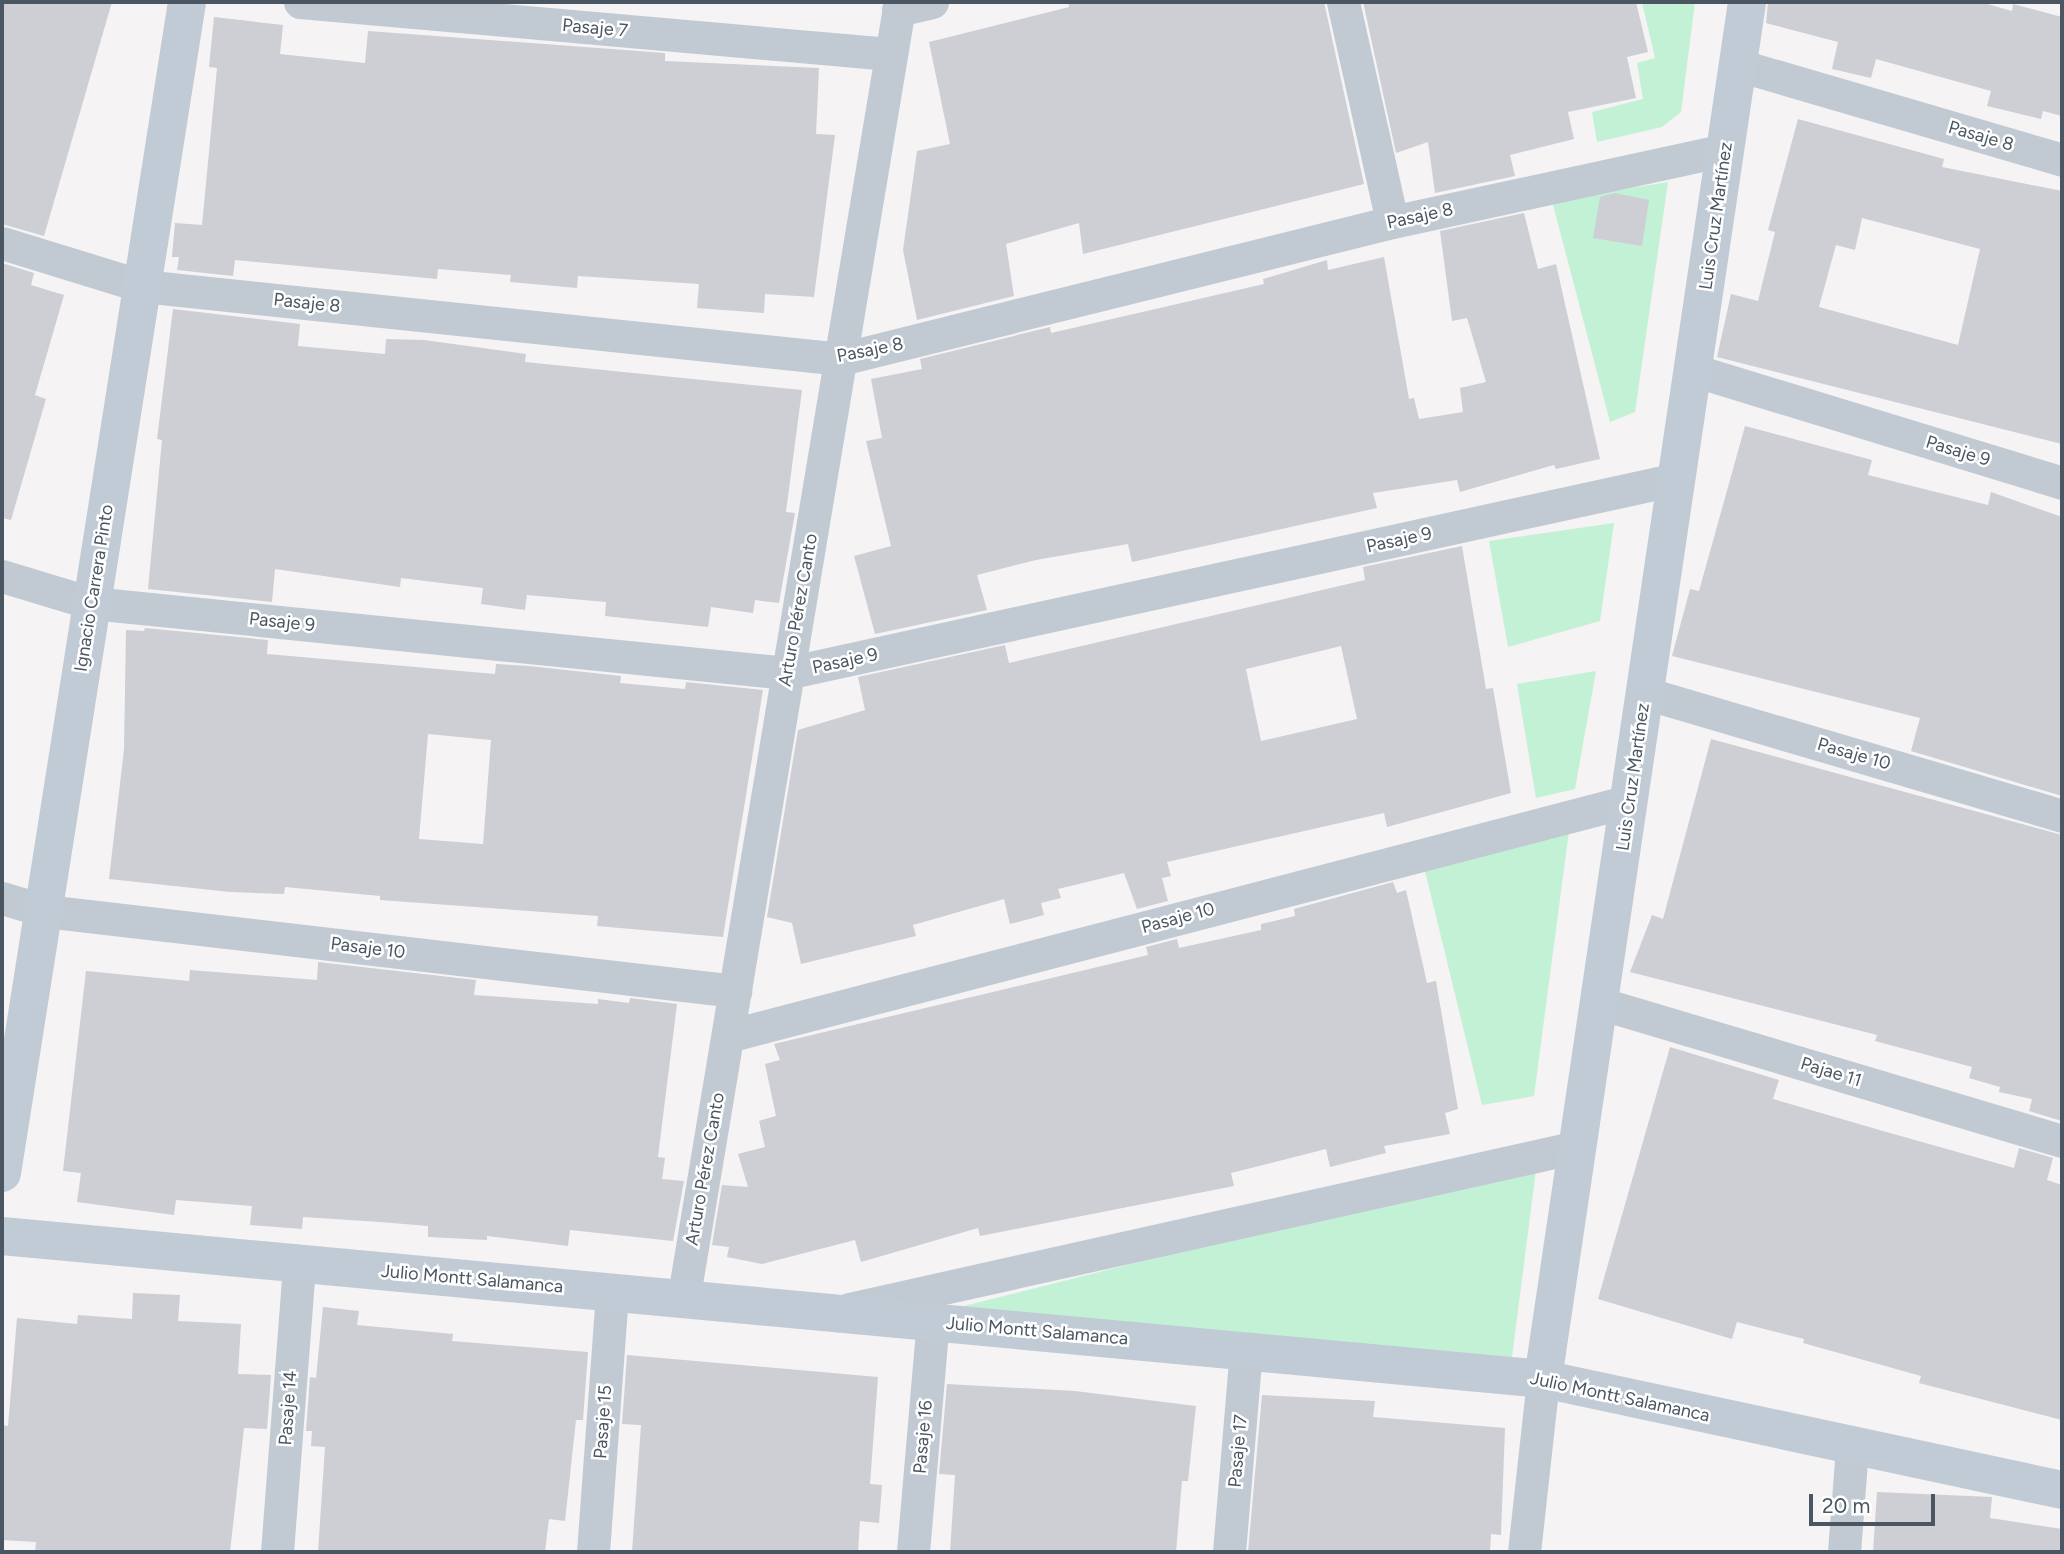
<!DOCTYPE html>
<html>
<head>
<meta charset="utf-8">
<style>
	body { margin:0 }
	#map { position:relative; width:2064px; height:1554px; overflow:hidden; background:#f5f3f3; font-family:Figtree,sans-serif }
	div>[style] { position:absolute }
	.green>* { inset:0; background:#c3f1d5 }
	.building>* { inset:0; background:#cdcfd5 }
	.street>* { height:33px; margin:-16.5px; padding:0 16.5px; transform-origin:16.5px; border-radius:16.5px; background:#c1cad2 }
	.secondary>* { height:38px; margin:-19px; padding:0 19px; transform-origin:19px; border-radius:19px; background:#c1cbd6 }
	span { translate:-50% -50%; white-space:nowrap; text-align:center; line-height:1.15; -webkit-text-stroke:5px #fff; paint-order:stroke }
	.street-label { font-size:18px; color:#4a5661 }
	.frame { position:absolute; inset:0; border:4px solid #4a5661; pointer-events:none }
	.scale { position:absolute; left:1809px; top:1494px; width:126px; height:32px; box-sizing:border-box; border:4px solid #4a5661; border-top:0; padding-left:9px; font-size:21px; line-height:24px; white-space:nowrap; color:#4a5661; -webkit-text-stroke:5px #fff; paint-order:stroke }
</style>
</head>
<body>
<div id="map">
	<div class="green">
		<i style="clip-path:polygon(1642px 2px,1695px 2px,1681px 112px,1662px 127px,1597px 142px,1592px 112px,1643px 99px,1637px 63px,1655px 58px)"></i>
		<i style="clip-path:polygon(1668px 182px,1635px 412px,1610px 422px,1552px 201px)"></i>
		<i style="clip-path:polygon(1614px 523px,1600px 621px,1508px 647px,1489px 541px)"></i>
		<i style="clip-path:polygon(1596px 671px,1575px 789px,1536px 798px,1517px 684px)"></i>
		<i style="clip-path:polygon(1569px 831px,1534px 1096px,1482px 1105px,1424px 867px)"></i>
		<i style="clip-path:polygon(1537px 1162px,1511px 1365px,940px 1312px)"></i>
	</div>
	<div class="building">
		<i style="clip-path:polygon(2px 2px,112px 2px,44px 236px,2px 224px)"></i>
		<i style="clip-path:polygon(1068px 2px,1324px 2px,1364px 184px,1083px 254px,1079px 223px,1006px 244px,1014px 296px,917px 320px,903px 250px,917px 151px,950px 144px,929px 42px,1069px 7px)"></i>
		<i style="clip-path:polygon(1363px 2px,1636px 2px,1648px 52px,1627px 57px,1636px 98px,1568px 112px,1574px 139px,1510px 155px,1515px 176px,1435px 193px,1428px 142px,1396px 153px)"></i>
		<i style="clip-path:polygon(1768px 2px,1980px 2px,2012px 11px,2013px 4px,2062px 17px,2062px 116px,2043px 111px,2041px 119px,1987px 106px,1991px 91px,1876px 59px,1871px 78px,1832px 69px,1838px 42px,1766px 23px)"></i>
		<i style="clip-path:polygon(214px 17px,283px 25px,280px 54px,365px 63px,368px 31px,665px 53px,665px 61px,819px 68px,816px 134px,835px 135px,814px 297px,765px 294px,764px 313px,697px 308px,699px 284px,578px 276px,577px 288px,510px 282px,511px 275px,438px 269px,437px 279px,235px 260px,233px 276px,177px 270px,179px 257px,172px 257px,175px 223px,202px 225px,217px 68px,209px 67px)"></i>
		<i style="clip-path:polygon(evenodd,1798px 119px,1944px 159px,1942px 167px,2062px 191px,2062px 444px,1717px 357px,1731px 294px,1758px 301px,1775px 232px,1768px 230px,1798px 119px,1862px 218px,1980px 249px,1958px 345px,1819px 307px,1836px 245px,1855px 250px,1862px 218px)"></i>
		<i style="clip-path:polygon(1615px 193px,1649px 200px,1642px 246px,1593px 238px,1600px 197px)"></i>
		<i style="clip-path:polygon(1524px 213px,1538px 269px,1556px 264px,1600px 459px,1556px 469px,1554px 465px,1460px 492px,1457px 480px,1373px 493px,1377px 508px,1132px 562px,1128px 544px,1036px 560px,977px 575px,987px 610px,875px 634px,854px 556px,891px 546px,866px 441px,882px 438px,871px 379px,922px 369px,920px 359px,1050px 327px,1051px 333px,1264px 284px,1263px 279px,1327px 260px,1328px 270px,1384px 257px,1409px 399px,1414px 398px,1419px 419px,1463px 412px,1460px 388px,1486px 382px,1467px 318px,1452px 321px,1440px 231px)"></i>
		<i style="clip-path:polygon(2px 263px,34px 273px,31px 285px,64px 295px,35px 395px,46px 399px,11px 520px,2px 518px)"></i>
		<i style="clip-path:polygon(173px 309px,300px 324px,298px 346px,385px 354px,386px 339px,424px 340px,526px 354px,525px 362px,802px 390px,786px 512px,795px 513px,779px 603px,755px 600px,753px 613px,711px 607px,708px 627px,605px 616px,606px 602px,527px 595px,525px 610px,481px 604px,483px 588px,401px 578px,400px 587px,275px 569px,272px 602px,148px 589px,162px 440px,157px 439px)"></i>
		<i style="clip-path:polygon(1745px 426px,1872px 460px,1868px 475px,1988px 505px,1991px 492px,2062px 517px,2062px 796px,1911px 751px,1920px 718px,1672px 656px,1690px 589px,1699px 591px)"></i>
		<i style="clip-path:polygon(evenodd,1462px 546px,1486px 689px,1493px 688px,1511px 793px,1387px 827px,1384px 813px,1167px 862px,1171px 876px,1162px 878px,1168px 901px,1137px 909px,1124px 873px,1058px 889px,1061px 898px,1041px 903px,1044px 915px,1010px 924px,1004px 899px,913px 925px,916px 936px,801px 964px,792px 923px,767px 917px,798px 730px,865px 710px,858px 677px,1005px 645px,1009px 663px,1365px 580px,1363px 567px,1462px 546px,1341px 646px,1357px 719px,1261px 741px,1246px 669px,1341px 646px)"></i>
		<i style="clip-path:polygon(evenodd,145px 628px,268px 640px,267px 654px,495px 674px,496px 664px,529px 666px,621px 676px,620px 683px,685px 689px,686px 682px,763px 690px,723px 937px,597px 926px,598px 916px,380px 900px,380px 896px,285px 887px,284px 894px,230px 892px,109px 879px,124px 749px,126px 630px,144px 631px,145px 628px,428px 734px,491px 740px,483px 844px,419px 839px,428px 734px)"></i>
		<i style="clip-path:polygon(1711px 739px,2062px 835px,2062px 1121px,2029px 1111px,2032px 1099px,1999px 1092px,2000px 1087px,1969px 1078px,1972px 1067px,1875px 1041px,1877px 1035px,1630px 972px,1652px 915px,1663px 919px)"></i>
		<i style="clip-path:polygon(1393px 882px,1397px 893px,1406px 890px,1427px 983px,1436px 981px,1458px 1109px,1445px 1113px,1450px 1134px,1384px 1146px,1386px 1153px,1330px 1167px,1326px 1149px,1231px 1173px,1234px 1186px,980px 1236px,978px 1228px,861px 1262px,855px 1240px,762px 1264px,727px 1257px,729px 1247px,712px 1245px,722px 1185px,748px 1187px,738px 1154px,765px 1147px,759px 1121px,776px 1116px,765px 1064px,780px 1060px,774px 1044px,1148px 955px,1146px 947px,1177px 939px,1179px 948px,1261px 930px,1261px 924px,1295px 916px,1294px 909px)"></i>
		<i style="clip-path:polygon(318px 962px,476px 980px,474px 995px,598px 1004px,598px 999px,629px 1003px,630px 998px,677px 1004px,658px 1157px,665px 1158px,662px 1179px,684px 1181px,673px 1241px,570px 1230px,568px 1246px,487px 1236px,487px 1240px,428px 1237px,428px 1226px,380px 1222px,303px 1217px,302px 1229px,250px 1225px,252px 1206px,176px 1200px,174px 1215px,77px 1202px,81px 1173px,63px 1171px,86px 971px,189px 981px,190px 970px,317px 980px)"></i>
		<i style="clip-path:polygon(1670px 1047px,1779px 1080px,1773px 1099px,1883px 1131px,2014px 1168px,2019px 1148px,2053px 1158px,2047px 1180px,2062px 1185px,2062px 1420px,1919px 1383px,1921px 1376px,1803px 1343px,1804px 1339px,1737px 1322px,1732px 1339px,1598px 1299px)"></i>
		<i style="clip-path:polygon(133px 1293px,180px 1295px,178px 1321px,241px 1324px,238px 1374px,271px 1375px,267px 1429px,244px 1428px,230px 1552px,35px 1552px,36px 1542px,2px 1540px,2px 1425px,8px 1426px,17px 1318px,77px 1324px,78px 1315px,132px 1319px)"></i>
		<i style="clip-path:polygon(323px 1307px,359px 1311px,357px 1325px,453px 1334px,452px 1341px,588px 1352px,583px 1420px,576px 1420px,565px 1521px,549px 1519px,545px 1552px,318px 1552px,325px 1447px,311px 1446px,312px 1431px,306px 1431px,310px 1377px,316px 1378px)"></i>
		<i style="clip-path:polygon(627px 1355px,878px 1377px,870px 1484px,882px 1485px,879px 1523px,860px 1521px,858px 1552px,632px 1552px,641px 1425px,622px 1424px)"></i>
		<i style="clip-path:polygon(947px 1384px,1075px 1391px,1196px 1406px,1188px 1481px,1182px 1481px,1176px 1552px,950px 1552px,955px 1475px,939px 1474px)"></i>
		<i style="clip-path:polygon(1262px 1395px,1375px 1401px,1373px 1417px,1505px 1428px,1501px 1535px,1491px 1534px,1490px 1552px,1248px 1552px)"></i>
		<i style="clip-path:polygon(1877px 1492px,1992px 1497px,1990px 1518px,2062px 1529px,2062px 1552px,1873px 1552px)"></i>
	</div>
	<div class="street">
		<i style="left:300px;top:2px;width:592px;rotate:5.04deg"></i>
		<i style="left:1343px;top:2px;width:225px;rotate:77.4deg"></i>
		<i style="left:898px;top:10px;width:35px;rotate:-13deg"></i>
		<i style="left:1738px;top:65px;width:338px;rotate:16.3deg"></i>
		<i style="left:2px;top:243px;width:146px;rotate:17.1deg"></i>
		<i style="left:142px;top:286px;width:703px;rotate:5.96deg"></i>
		<i style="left:841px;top:359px;width:568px;rotate:-13.96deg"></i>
		<i style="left:1392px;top:222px;width:341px;rotate:-12.2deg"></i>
		<i style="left:1693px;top:370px;width:386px;rotate:17deg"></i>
		<i style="left:2px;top:576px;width:93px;rotate:16.9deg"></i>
		<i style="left:91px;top:603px;width:700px;rotate:5.74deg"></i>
		<i style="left:787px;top:673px;width:911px;rotate:-12.3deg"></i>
		<i style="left:1645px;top:693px;width:435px;rotate:16.4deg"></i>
		<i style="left:2px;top:898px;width:45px;rotate:16.8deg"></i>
		<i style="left:45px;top:911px;width:695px;rotate:6.61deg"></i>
		<i style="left:1599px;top:1003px;width:483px;rotate:16.6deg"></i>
		<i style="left:728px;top:1036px;width:931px;rotate:-14.62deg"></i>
		<i style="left:683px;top:1301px;width:1317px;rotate:-80.52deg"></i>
		<i style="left:849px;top:1309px;width:746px;rotate:-12.55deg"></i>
		<i style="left:277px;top:1552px;width:289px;rotate:-85.6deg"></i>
		<i style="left:593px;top:1552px;width:262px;rotate:-85.8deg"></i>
		<i style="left:913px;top:1552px;width:232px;rotate:-85.1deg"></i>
		<i style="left:1229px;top:1552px;width:202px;rotate:-85.2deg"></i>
		<i style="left:1524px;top:1552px;width:174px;rotate:-83.7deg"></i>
		<i style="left:1844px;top:1552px;width:104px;rotate:-85.6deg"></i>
	</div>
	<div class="secondary">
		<i style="left:2px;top:1173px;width:1186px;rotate:-81.02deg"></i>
		<i style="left:2px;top:1236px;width:1548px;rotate:5.3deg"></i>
		<i style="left:1543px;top:1379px;width:531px;rotate:12.07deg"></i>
		<i style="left:1543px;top:1379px;width:1392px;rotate:-81.57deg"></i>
	</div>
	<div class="street-label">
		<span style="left:595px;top:28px;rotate:5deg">Pasaje 7</span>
		<span style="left:1981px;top:136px;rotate:16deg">Pasaje 8</span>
		<span style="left:1420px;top:216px;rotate:-12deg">Pasaje 8</span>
		<span style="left:1716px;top:216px;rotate:-82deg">Luis Cruz Martínez</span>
		<span style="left:307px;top:303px;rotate:6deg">Pasaje 8</span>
		<span style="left:870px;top:350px;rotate:-11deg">Pasaje 8</span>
		<span style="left:1958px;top:451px;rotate:17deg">Pasaje 9</span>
		<span style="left:1399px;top:540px;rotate:-12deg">Pasaje 9</span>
		<span style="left:94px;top:588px;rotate:-81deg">Ignacio Carrera Pinto</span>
		<span style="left:798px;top:610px;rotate:-80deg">Arturo Pérez Canto</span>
		<span style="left:282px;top:622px;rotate:6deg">Pasaje 9</span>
		<span style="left:845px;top:661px;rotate:-12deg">Pasaje 9</span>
		<span style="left:1854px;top:754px;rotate:16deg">Pasaje 10</span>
		<span style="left:1633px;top:777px;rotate:-82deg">Luis Cruz Martínez</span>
		<span style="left:1178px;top:918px;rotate:-15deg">Pasaje 10</span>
		<span style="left:368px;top:948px;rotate:7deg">Pasaje 10</span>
		<span style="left:1831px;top:1072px;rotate:17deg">Pajae 11</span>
		<span style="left:705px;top:1169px;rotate:-80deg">Arturo Pérez Canto</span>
		<span style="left:472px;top:1279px;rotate:5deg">Julio Montt Salamanca</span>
		<span style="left:1037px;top:1331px;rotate:5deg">Julio Montt Salamanca</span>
		<span style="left:1620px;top:1397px;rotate:12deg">Julio Montt Salamanca</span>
		<span style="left:288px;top:1408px;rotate:-86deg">Pasaje 14</span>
		<span style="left:603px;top:1422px;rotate:-86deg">Pasaje 15</span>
		<span style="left:923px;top:1437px;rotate:-85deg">Pasaje 16</span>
		<span style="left:1238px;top:1451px;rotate:-85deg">Pasaje 17</span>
	</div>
	<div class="frame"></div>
	<div class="scale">20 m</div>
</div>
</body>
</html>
